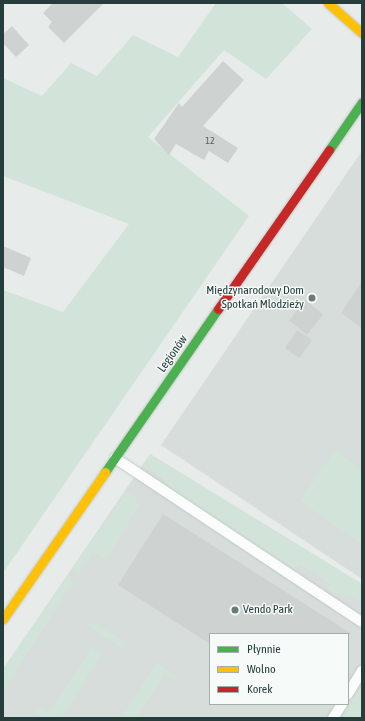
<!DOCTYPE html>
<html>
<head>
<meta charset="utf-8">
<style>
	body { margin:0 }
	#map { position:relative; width:365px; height:721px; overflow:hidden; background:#e7ecea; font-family:"Asap Condensed",sans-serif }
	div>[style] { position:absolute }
	.built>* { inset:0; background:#d6ddda }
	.green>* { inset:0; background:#d2e4d9 }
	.building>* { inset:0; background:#ced3d1; transform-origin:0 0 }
	.roads { filter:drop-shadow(0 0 1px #c4c9c7) drop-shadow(0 0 1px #c4c9c7) }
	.lane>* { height:10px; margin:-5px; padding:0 5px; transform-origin:5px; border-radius:5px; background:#fbfcfc }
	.fast>* { height:9px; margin:-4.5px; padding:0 4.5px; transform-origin:4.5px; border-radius:4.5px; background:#4caf50 }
	.slow>* { height:9px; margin:-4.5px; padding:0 4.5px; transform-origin:4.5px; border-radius:4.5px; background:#ffc107 }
	.jam>* { height:9px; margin:-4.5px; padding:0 4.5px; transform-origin:4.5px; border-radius:4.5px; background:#c62828 }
	.dots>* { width:11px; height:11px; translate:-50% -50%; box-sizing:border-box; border:2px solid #f6faf8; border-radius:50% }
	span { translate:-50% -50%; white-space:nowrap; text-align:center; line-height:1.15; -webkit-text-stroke:3px #f6faf8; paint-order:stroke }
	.number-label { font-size:10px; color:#516461 }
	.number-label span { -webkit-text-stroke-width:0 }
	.poi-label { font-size:12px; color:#263e3b }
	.right { translate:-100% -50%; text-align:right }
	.left { translate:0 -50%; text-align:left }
	.street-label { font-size:12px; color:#263e3b }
	.frame { position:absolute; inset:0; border:4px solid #263e3b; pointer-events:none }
	.legend { position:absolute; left:209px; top:633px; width:140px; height:72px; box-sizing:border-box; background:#f6faf8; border:1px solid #a3afac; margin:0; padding:5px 7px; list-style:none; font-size:12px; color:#263e3b }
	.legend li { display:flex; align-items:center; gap:8px; height:20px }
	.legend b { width:20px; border:1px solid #a3afac }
</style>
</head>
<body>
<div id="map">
	<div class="built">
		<i style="clip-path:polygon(362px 151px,362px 579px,161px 445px)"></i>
		<i style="clip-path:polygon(evenodd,150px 454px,362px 584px,362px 718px,3px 718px,3px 669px,150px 454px,210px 634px,348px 634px,348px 704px,210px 704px,210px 634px)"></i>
	</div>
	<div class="green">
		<i style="clip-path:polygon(216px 3px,282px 3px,312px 29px,266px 79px,224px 50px,148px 137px,249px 216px,3px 573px,3px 290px,63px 312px,129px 224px,3px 176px,3px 78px,42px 96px,71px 63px,97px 76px,133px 35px,178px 57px)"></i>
		<i style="clip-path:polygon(335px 450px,362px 469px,362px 544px,300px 501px)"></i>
		<i style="clip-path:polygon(150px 454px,362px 584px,362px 601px,327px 590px,331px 584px,299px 564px,295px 570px,178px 494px,151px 469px,147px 459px)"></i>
		<i style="clip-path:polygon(126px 492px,136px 497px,139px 506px,106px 560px,93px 552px,79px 573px,72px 569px)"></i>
		<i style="clip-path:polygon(67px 576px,74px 580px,3px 692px,3px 669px)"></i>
		<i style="clip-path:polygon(91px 623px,95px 623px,124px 642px,124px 649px,87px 625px)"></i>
		<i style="clip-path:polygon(92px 647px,102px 654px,61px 718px,44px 718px,38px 714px,36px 706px,49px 714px)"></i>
		<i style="clip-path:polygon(157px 663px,177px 675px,178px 683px,164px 674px,136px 718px,121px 718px)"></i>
		<i style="clip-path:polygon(362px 686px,362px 718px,342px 718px,360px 688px)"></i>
	</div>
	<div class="building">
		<i style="clip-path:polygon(53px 3px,104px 3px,64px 43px,48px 27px,52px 22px,43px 13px)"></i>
		<i style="clip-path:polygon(12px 26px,29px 45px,16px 57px,3px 43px,3px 34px)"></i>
		<i style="clip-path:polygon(223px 61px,244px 80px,203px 126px,238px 148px,228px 163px,209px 151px,204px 160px,176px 144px,169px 155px,154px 139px,179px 103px,182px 107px)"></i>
		<i style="clip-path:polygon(3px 246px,31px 258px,24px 276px,3px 267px)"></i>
		<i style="clip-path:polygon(362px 281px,362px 328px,341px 313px)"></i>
		<i style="left:305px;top:300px;width:23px;height:26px;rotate:38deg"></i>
		<i style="left:297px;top:330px;width:18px;height:22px;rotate:34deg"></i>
		<i style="clip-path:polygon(163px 514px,352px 634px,210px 634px,210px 644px,118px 585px)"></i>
	</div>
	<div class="roads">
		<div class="lane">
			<i style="left:115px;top:458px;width:296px;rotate:33.6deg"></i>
			<i style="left:348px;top:694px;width:27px;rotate:-59deg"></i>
			<i style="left:333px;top:718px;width:17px;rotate:-57deg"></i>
		</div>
		<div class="fast">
			<i style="left:329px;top:150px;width:58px;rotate:-55.5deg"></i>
			<i style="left:105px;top:472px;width:198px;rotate:-55.3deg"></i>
		</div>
		<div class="slow">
			<i style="left:328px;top:3px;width:45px;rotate:41.4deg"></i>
			<i style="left:3px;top:619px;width:179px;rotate:-55.2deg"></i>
		</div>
		<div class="jam">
			<i style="left:218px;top:309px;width:194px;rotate:-55.1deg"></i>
		</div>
	</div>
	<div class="dots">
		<i style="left:312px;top:298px;background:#6a7b78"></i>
		<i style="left:235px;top:610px;background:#6a7b78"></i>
	</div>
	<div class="number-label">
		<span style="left:210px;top:141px">12</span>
	</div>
	<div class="poi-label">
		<span class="right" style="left:304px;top:298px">Międzynarodowy Dom<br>Spotkań Mlodzieży</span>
		<span class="left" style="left:243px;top:610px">Vendo Park</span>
	</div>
	<div class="street-label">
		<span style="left:173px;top:354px;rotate:-55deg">Legionów</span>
	</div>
	<div class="frame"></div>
	<ul class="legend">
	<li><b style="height:5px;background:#4caf50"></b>Płynnie</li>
	<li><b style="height:5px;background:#ffc107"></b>Wolno</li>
	<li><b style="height:5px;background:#c62828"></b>Korek</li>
	</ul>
</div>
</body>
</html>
